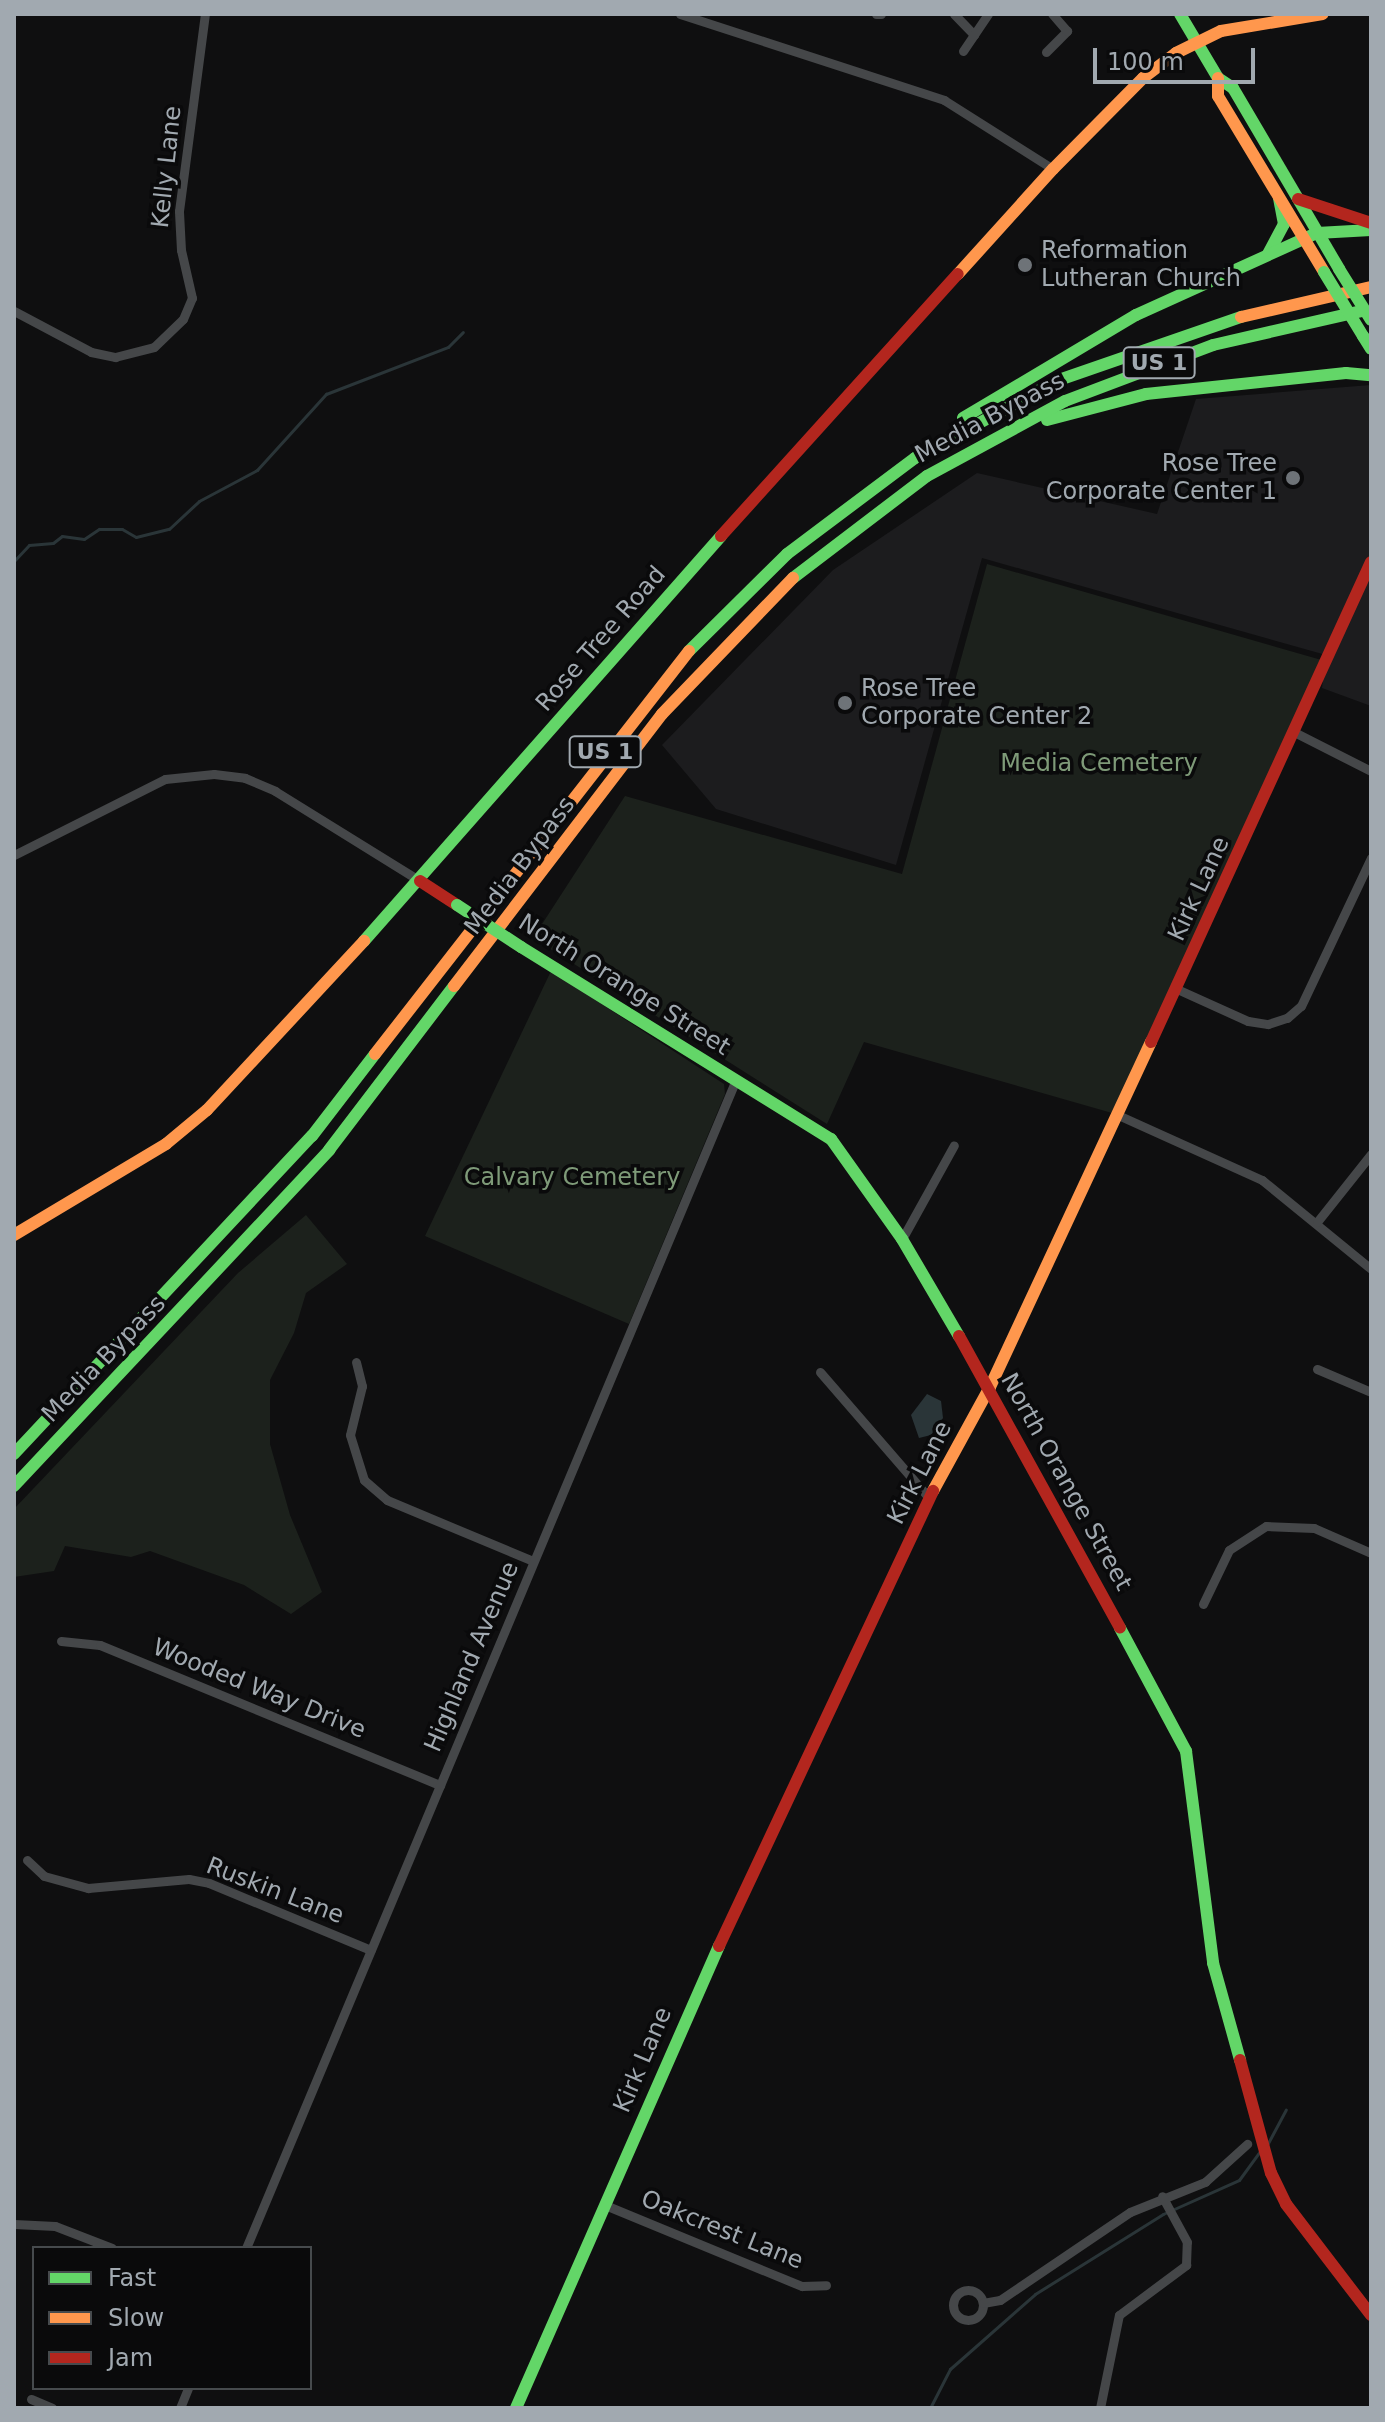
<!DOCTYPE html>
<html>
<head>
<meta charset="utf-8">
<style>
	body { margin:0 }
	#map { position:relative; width:1385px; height:2422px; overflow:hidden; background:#0f0f10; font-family:"DejaVu Sans",sans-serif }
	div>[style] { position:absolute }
	.built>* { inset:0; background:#1c1c1e }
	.green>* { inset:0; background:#1c211c }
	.water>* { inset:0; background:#2a3538 }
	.stream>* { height:3px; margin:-1.5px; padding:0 1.5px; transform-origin:1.5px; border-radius:1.5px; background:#2a3538 }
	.street>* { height:9px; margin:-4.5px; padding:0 4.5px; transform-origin:4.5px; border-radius:4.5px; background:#454749 }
	.street>.ring { margin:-4.5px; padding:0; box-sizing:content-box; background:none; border:9px solid #454749; border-radius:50% }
	.fast>* { height:12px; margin:-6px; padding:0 6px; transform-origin:6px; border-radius:6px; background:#63d668 }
	.slow>* { height:12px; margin:-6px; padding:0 6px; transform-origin:6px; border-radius:6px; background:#ff974d }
	.jam>* { height:12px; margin:-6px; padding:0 6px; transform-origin:6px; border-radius:6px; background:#b3261e }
	.fast-bridge>* { height:12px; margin:-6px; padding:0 6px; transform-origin:6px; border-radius:6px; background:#63d668 }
	.dots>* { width:22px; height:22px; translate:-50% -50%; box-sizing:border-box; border:4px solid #0a0a0b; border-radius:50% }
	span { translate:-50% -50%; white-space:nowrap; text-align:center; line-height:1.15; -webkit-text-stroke:7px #0a0a0b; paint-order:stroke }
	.shield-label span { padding:2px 6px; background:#0a0a0b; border:2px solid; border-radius:6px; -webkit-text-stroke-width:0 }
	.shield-label { font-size:22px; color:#a1a9b0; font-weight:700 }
	.street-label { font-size:24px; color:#a1a9b0 }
	.poi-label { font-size:24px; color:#a1a9b0 }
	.left { translate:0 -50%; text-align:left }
	.right { translate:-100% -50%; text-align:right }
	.park-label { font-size:24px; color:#7e9a78 }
	.frame { position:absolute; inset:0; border:16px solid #a1a9b0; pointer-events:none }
	.legend { position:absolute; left:32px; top:2246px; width:280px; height:144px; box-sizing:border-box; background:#0a0a0b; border:2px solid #464a4d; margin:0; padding:10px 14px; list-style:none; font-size:24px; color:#a1a9b0 }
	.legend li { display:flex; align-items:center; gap:16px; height:40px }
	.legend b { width:40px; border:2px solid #464a4d }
	.scale { position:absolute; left:1093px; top:48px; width:162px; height:36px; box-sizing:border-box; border:4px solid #a1a9b0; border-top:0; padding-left:10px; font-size:24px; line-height:28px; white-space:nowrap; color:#a1a9b0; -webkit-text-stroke:6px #0a0a0b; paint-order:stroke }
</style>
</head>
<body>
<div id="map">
	<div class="built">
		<i style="clip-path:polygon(1371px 385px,1371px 706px,1322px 688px,1326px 655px,982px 558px,896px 865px,716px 809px,662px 745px,833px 570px,977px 473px,1157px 514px,1196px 399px)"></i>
	</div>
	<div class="green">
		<i style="clip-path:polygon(987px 564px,1325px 661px,1112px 1113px,864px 1042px,827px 1124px,533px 938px,625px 796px,902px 874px)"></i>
		<i style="clip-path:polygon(551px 971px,724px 1084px,725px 1094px,629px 1324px,425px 1236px)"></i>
		<i style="clip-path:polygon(306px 1215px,347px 1264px,306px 1293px,294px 1333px,270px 1380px,270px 1444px,290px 1515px,322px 1592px,291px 1614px,244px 1585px,150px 1551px,131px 1557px,65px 1546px,54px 1571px,14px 1577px,14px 1509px,238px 1273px)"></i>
	</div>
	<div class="water">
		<i style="clip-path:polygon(927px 1394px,941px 1401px,943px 1418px,931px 1435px,919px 1438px,911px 1415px)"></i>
	</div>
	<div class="stream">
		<i style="left:14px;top:561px;width:22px;rotate:-47deg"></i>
		<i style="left:29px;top:545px;width:24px;rotate:-5deg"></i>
		<i style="left:53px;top:543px;width:11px;rotate:-38deg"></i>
		<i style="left:62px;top:536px;width:22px;rotate:8deg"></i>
		<i style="left:84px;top:539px;width:18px;rotate:-34deg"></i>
		<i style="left:99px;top:529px;width:23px"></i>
		<i style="left:122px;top:529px;width:16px;rotate:30deg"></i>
		<i style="left:136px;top:537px;width:34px;rotate:-14deg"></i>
		<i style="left:169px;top:529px;width:41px;rotate:-43deg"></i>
		<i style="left:199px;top:501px;width:66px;rotate:-28.1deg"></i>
		<i style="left:257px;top:470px;width:103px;rotate:-47.8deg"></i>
		<i style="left:326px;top:394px;width:131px;rotate:-21.1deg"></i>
		<i style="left:448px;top:347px;width:21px;rotate:-45deg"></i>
		<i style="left:1267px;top:2145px;width:40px;rotate:-62deg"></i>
		<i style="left:930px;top:2408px;width:44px;rotate:-62.9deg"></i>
		<i style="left:950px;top:2369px;width:113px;rotate:-41.4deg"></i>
		<i style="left:1035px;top:2294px;width:151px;rotate:-32deg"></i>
		<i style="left:1163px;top:2214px;width:83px;rotate:-24.1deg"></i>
		<i style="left:1239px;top:2180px;width:37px;rotate:-54deg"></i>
	</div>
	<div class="street">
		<i style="left:680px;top:14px;width:278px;rotate:18deg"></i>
		<i style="left:944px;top:100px;width:129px;rotate:32.3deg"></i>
		<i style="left:876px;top:14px;width:5px"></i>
		<i style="left:954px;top:14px;width:29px;rotate:46deg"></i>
		<i style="left:963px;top:51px;width:45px;rotate:-56deg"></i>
		<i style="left:1046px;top:52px;width:30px;rotate:-45deg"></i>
		<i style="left:1067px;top:31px;width:23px;rotate:-131deg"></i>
		<i style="left:14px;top:311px;width:87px;rotate:28deg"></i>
		<i style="left:91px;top:352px;width:25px;rotate:12deg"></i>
		<i style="left:115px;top:357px;width:40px;rotate:-14.4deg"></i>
		<i style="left:154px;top:347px;width:40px;rotate:-44deg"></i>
		<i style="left:183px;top:319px;width:23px;rotate:-67deg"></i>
		<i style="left:192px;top:298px;width:49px;rotate:-102.9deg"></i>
		<i style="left:181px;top:250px;width:39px;rotate:-93deg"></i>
		<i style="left:179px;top:211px;width:199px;rotate:-82.5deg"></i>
		<i style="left:1296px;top:733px;width:84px;rotate:26.9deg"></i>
		<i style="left:14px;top:855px;width:169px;rotate:-26.7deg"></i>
		<i style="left:165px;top:779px;width:49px;rotate:-5.8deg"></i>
		<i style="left:214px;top:774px;width:31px;rotate:7deg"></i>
		<i style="left:245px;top:778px;width:33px;rotate:23deg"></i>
		<i style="left:275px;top:791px;width:171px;rotate:31.8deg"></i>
		<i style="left:1177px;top:989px;width:78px;rotate:24.3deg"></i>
		<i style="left:1248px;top:1021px;width:20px;rotate:9deg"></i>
		<i style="left:1268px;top:1024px;width:20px;rotate:-18deg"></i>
		<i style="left:1287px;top:1018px;width:18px;rotate:-41deg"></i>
		<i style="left:1301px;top:1006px;width:164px;rotate:-64.7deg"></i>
		<i style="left:1118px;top:1115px;width:158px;rotate:24.3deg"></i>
		<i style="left:1262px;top:1180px;width:141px;rotate:39.2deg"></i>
		<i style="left:1317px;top:1222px;width:87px;rotate:-51.5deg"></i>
		<i style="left:902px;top:1239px;width:107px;rotate:-61deg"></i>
		<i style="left:356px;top:1362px;width:25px;rotate:76deg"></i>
		<i style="left:362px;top:1386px;width:50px;rotate:103.8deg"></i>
		<i style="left:350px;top:1435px;width:47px;rotate:72.7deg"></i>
		<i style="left:364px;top:1480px;width:30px;rotate:41deg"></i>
		<i style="left:387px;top:1500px;width:158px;rotate:22.7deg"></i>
		<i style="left:1317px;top:1369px;width:59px;rotate:23.1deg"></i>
		<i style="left:820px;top:1372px;width:167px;rotate:49.1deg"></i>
		<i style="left:1203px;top:1604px;width:60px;rotate:-64.3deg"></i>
		<i style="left:1229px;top:1550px;width:44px;rotate:-33deg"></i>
		<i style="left:1266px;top:1526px;width:48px;rotate:2.4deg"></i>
		<i style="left:1314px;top:1528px;width:62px;rotate:23.7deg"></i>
		<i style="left:61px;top:1641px;width:39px;rotate:6deg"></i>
		<i style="left:100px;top:1645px;width:368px;rotate:22.4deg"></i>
		<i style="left:27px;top:1860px;width:23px;rotate:43deg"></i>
		<i style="left:44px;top:1876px;width:46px;rotate:15.3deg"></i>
		<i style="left:88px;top:1888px;width:101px;rotate:-5.1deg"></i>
		<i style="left:189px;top:1879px;width:20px;rotate:11deg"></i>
		<i style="left:209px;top:1883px;width:175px;rotate:22.5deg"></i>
		<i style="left:605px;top:2205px;width:213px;rotate:22.4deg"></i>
		<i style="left:802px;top:2286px;width:24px;rotate:-2deg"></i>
		<i style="left:14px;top:2224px;width:41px;rotate:2.8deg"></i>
		<i style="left:55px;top:2226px;width:61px;rotate:21.1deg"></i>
		<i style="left:246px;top:2248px;width:1264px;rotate:-67.25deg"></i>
		<i class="ring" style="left:953px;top:2290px;width:21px;height:21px"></i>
		<i style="left:983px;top:2303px;width:17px;rotate:-10deg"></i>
		<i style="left:1000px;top:2300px;width:157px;rotate:-34.1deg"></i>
		<i style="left:1130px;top:2212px;width:81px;rotate:-21.8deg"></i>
		<i style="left:1205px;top:2182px;width:57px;rotate:-42.1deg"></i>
		<i style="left:31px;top:2399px;width:23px;rotate:23deg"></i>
		<i style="left:180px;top:2408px;width:22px;rotate:-68deg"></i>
		<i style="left:1100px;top:2408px;width:95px;rotate:-78.5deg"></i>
		<i style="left:1119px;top:2315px;width:84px;rotate:-36.7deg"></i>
		<i style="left:1186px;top:2265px;width:23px;rotate:-88deg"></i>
		<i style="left:1187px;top:2242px;width:52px;rotate:-118.5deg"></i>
	</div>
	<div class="fast">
		<i style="left:1180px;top:14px;width:74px;rotate:59.3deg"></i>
		<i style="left:1218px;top:78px;width:18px;rotate:34deg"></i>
		<i style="left:1233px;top:88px;width:210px;rotate:59.6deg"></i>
		<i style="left:1268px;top:254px;width:34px;rotate:-62deg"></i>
		<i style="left:1284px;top:224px;width:26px;rotate:-101deg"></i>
		<i style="left:1363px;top:336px;width:15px;rotate:58deg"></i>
		<i style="left:963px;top:418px;width:201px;rotate:-30.8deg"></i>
		<i style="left:1136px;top:315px;width:199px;rotate:-24.4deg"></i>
		<i style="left:1317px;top:233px;width:54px;rotate:-3.2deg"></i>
		<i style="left:1047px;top:420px;width:102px;rotate:-14.7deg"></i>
		<i style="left:1146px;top:394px;width:201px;rotate:-6deg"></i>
		<i style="left:1346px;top:373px;width:25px;rotate:5deg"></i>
		<i style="left:793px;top:578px;width:168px;rotate:-37.3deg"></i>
		<i style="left:927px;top:476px;width:157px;rotate:-28.5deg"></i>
		<i style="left:1065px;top:401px;width:158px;rotate:-20.7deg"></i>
		<i style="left:1213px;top:345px;width:152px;rotate:-12.9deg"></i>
		<i style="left:689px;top:651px;width:138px;rotate:-44.7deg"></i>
		<i style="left:787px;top:554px;width:160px;rotate:-36.9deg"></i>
		<i style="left:915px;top:458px;width:161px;rotate:-28.6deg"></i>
		<i style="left:1056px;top:381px;width:196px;rotate:-19.1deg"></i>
		<i style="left:364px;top:941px;width:540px;rotate:-48.6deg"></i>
		<i style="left:521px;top:947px;width:365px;rotate:31.8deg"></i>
		<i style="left:831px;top:1139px;width:123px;rotate:54.6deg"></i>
		<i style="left:902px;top:1239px;width:113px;rotate:59.6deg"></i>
		<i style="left:14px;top:1454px;width:436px;rotate:-46.9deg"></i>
		<i style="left:312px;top:1136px;width:103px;rotate:-52.5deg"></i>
		<i style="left:14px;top:1486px;width:461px;rotate:-46.8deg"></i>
		<i style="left:329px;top:1150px;width:206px;rotate:-52.7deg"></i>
		<i style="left:1120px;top:1628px;width:140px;rotate:61.8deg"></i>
		<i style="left:1186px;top:1751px;width:214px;rotate:82.7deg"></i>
		<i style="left:1213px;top:1963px;width:101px;rotate:74.4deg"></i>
		<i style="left:516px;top:2408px;width:505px;rotate:-66.28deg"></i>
	</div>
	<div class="slow">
		<i style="left:1218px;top:78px;width:18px;rotate:90deg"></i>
		<i style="left:1218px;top:96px;width:205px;rotate:58.9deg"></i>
		<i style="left:958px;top:274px;width:142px;rotate:-47.9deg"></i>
		<i style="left:1053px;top:169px;width:128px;rotate:-45.3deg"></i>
		<i style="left:1143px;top:78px;width:41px;rotate:-37.1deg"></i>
		<i style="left:1176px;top:53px;width:50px;rotate:-26.1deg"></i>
		<i style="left:1221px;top:31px;width:103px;rotate:-9.5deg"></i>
		<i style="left:1241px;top:317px;width:133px;rotate:-13deg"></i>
		<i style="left:454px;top:986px;width:342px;rotate:-52.6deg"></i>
		<i style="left:662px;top:714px;width:189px;rotate:-46.1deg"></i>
		<i style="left:375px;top:1054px;width:511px;rotate:-52.08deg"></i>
		<i style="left:14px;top:1235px;width:177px;rotate:-30.9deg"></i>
		<i style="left:166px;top:1144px;width:53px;rotate:-39.7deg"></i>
		<i style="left:207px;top:1110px;width:231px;rotate:-47.1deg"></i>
		<i style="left:933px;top:1491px;width:119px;rotate:-61.3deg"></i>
		<i style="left:990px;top:1387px;width:381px;rotate:-65deg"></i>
	</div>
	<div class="jam">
		<i style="left:1298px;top:199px;width:77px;rotate:18.2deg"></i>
		<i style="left:721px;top:536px;width:353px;rotate:-47.9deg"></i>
		<i style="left:420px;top:881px;width:44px;rotate:33deg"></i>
		<i style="left:1151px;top:1042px;width:528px;rotate:-65.38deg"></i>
		<i style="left:959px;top:1336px;width:333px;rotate:61.1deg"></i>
		<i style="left:719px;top:1946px;width:503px;rotate:-64.81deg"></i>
		<i style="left:1240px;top:2060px;width:117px;rotate:74.7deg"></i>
		<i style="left:1271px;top:2173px;width:34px;rotate:64deg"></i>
		<i style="left:1286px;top:2204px;width:140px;rotate:52.6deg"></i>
	</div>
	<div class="fast-bridge">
		<i style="left:1339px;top:269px;width:60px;rotate:57.9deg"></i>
		<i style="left:1324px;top:272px;width:75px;rotate:58.6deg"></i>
		<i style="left:457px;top:905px;width:77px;rotate:33.3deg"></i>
	</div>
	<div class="dots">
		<i style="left:1025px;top:265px;background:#6e7378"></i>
		<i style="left:1293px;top:478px;background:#6e7378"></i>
		<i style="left:845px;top:703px;background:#6e7378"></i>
	</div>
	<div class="shield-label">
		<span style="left:1159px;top:363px">US 1</span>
		<span style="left:605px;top:752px">US 1</span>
	</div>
	<div class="street-label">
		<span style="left:167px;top:167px;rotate:-84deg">Kelly Lane</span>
		<span style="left:990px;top:418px;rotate:-28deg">Media Bypass</span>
		<span style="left:601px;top:639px;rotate:-49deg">Rose Tree Road</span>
		<span style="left:520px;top:866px;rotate:-53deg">Media Bypass</span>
		<span style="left:1199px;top:889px;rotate:-65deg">Kirk Lane</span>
		<span style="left:624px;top:985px;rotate:32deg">North Orange Street</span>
		<span style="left:104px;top:1359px;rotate:-46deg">Media Bypass</span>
		<span style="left:920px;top:1473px;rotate:-63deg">Kirk Lane</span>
		<span style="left:1066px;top:1482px;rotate:61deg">North Orange Street</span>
		<span style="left:472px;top:1657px;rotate:-67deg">Highland Avenue</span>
		<span style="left:259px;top:1689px;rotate:22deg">Wooded Way Drive</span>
		<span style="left:275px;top:1891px;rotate:21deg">Ruskin Lane</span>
		<span style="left:643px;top:2060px;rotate:-67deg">Kirk Lane</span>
		<span style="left:722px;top:2230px;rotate:22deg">Oakcrest Lane</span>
	</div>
	<div class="poi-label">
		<span class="left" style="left:1041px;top:265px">Reformation<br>Lutheran Church</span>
		<span class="right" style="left:1277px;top:478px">Rose Tree<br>Corporate Center 1</span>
		<span class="left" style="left:861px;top:703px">Rose Tree<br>Corporate Center 2</span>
	</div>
	<div class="park-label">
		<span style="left:1099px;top:764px">Media Cemetery</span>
		<span style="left:572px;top:1178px">Calvary Cemetery</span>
	</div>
	<div class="frame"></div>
	<ul class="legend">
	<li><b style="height:10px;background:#63d668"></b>Fast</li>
	<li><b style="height:10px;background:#ff974d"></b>Slow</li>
	<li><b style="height:10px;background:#b3261e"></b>Jam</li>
	</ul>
	<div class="scale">100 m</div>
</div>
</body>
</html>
